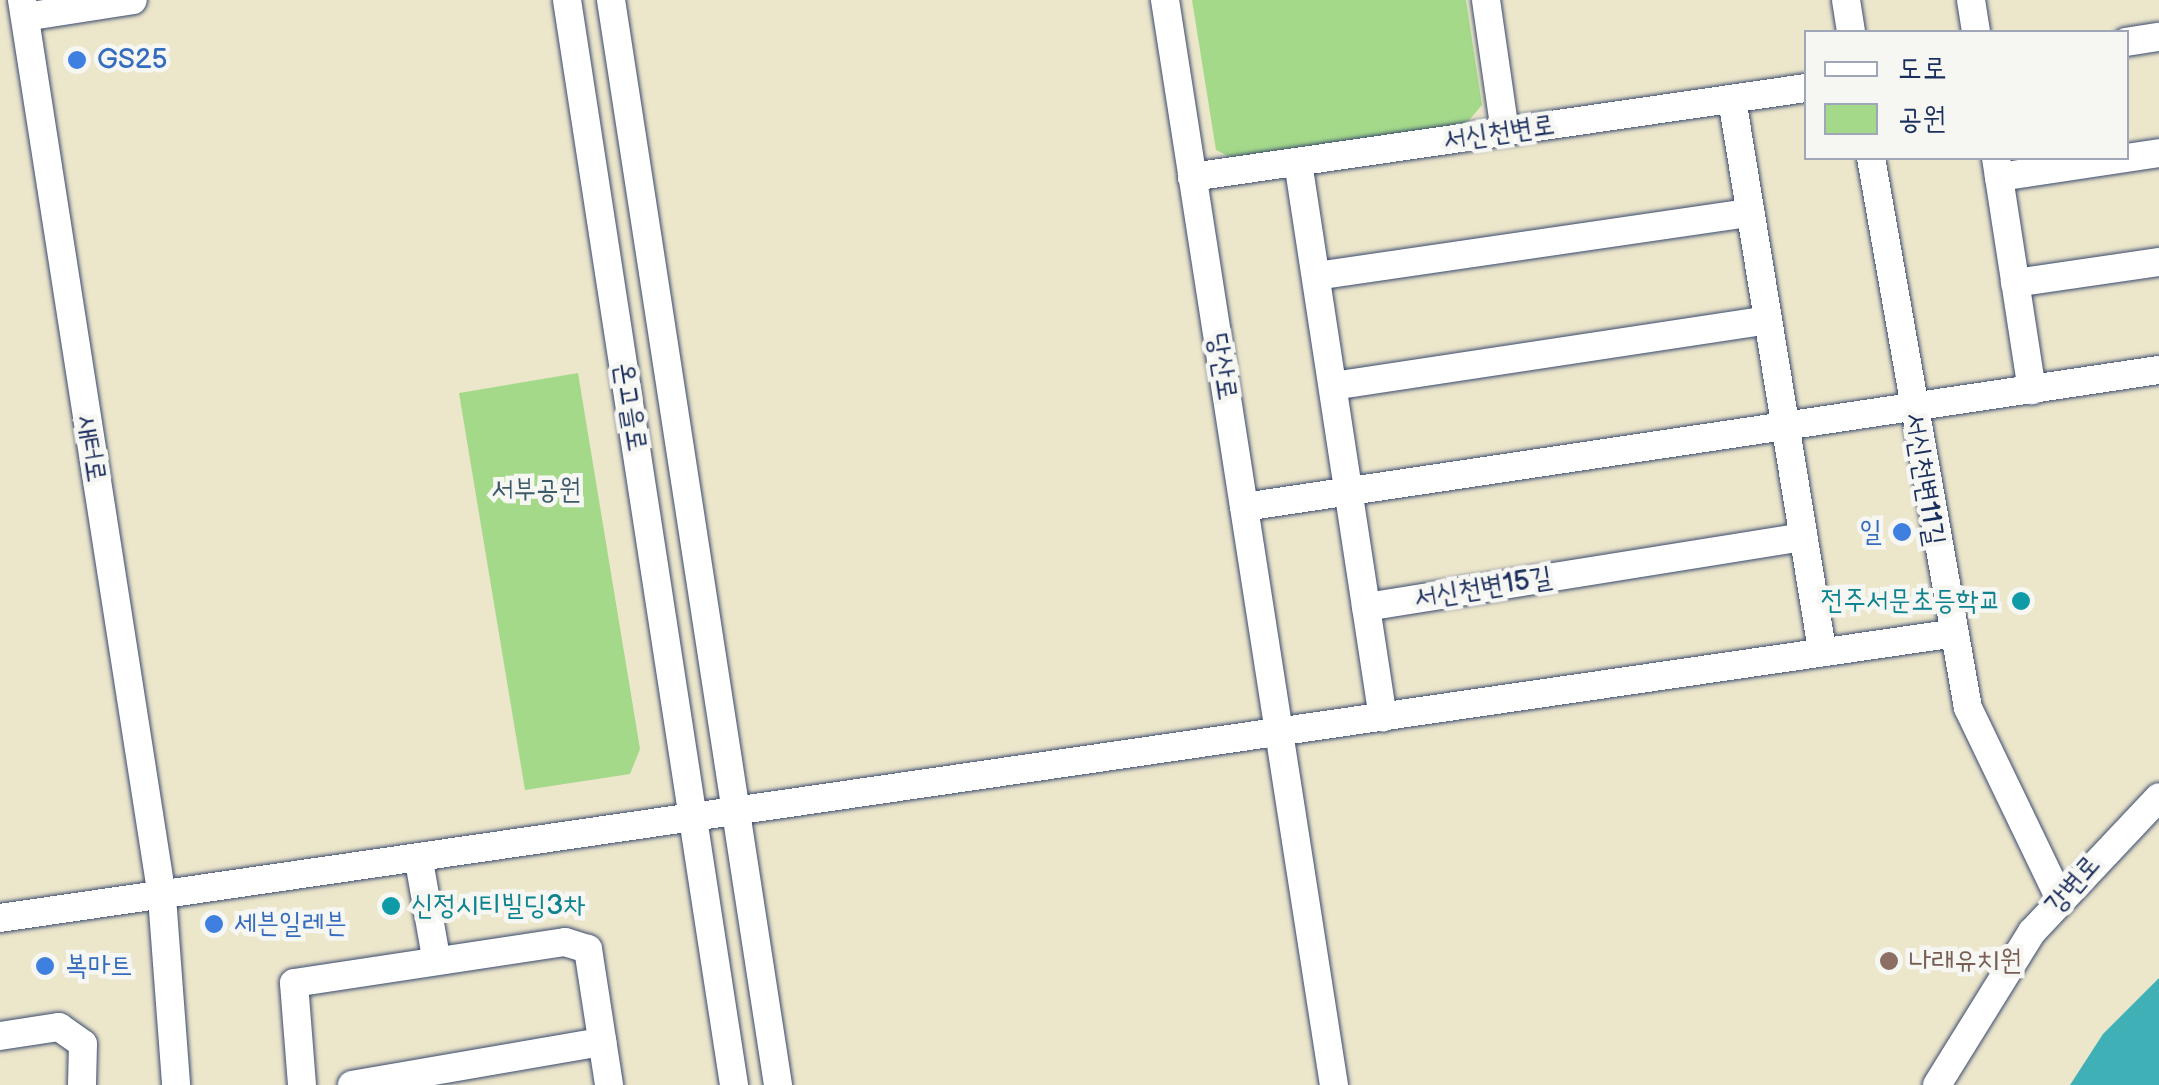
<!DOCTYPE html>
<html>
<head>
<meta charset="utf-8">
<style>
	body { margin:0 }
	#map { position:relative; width:2159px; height:1085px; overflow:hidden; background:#ece6cb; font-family:"Balsamiq Sans","Poor Story",sans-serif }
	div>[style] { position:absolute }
	.green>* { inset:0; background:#a4d98a }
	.water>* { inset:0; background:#3fb0b6 }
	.roads { filter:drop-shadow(0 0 2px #3a4a6e) drop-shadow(0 0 2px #3a4a6e) }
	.minor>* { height:28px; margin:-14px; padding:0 14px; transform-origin:14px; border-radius:14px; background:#fff }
	.dots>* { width:28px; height:28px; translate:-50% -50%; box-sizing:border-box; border:5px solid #f6f6f2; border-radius:50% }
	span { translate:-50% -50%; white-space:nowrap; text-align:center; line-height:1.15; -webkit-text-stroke:9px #f6f6f2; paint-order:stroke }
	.shop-label { font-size:28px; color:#366cbe }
	.left { translate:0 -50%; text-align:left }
	.right { translate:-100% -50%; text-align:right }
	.street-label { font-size:28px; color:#1b2f5e }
	.park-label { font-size:28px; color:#3d5a69 }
	.culture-label { font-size:28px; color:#0d838f }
	.education-label { font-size:28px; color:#785e54 }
	.legend { position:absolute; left:1804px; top:30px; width:325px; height:130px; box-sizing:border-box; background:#f6f6f2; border:2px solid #9ea6b7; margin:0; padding:12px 18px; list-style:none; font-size:30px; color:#1b2f5e }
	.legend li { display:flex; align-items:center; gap:20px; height:50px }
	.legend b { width:50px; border:2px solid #9ea6b7 }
</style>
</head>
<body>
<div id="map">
	<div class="green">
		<i style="clip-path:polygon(1192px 0,1466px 0,1482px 105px,1464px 126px,1234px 159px,1216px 150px)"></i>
		<i style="clip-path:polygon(578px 373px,640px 749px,630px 774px,525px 790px,459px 393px)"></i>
	</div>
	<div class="water">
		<i style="clip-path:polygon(2159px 978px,2159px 1085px,2070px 1085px,2103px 1034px)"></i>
	</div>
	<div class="roads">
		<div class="minor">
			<i style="left:22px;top:0;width:908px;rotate:81.13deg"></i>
			<i style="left:162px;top:897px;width:189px;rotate:85.7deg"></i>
			<i style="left:567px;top:0;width:1098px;rotate:81.25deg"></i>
			<i style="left:611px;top:0;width:1098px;rotate:81.25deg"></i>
			<i style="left:1165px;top:0;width:1098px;rotate:81.15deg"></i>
			<i style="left:1486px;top:0;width:133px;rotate:81.8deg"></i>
			<i style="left:1846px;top:0;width:32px;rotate:81deg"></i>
			<i style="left:1971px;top:0;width:32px;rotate:81deg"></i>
			<i style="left:25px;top:17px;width:109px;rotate:-8.9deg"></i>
			<i style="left:2126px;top:42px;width:33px;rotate:-9deg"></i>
			<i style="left:1732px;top:99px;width:558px;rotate:80.72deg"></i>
			<i style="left:1871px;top:158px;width:558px;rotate:80deg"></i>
			<i style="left:1968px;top:708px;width:212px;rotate:64.3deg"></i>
			<i style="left:1996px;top:158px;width:235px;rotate:81.2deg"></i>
			<i style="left:1298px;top:162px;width:562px;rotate:81.31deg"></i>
			<i style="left:1192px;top:177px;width:620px;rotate:-8.25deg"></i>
			<i style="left:1999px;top:177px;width:162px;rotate:-8.5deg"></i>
			<i style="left:1316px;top:276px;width:439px;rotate:-8.3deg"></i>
			<i style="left:2015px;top:283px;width:146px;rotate:-8.3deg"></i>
			<i style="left:1333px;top:386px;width:440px;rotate:-8.6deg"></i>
			<i style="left:1244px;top:507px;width:925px;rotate:-8.52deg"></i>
			<i style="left:1366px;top:607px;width:443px;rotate:-9.1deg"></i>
			<i style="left:419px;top:861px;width:97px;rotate:80deg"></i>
			<i style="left:0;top:918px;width:1970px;rotate:-8.29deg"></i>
			<i style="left:0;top:1036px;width:60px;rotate:-8.7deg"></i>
			<i style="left:59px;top:1027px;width:29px;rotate:35deg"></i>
			<i style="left:83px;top:1044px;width:41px;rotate:91.4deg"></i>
			<i style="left:302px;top:1085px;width:102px;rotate:-94.5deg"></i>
			<i style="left:294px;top:983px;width:274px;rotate:-8.6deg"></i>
			<i style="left:565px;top:942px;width:24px;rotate:17deg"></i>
			<i style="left:588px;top:949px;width:138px;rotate:81.2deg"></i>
			<i style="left:352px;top:1085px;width:254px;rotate:-9.8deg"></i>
			<i style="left:1937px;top:1085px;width:180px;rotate:-58.2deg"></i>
			<i style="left:2032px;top:932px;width:185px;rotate:-46.7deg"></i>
		</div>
	</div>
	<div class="dots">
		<i style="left:77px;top:60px;background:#3f7fe0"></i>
		<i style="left:1902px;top:532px;background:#3f7fe0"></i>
		<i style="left:2021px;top:601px;background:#0f9aa8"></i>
		<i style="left:391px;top:906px;background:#0f9aa8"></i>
		<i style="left:214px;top:924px;background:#3f7fe0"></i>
		<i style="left:1889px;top:961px;background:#8d6e63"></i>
		<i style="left:45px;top:966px;background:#3f7fe0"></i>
	</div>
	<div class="shop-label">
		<span class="left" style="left:97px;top:60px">GS25</span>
		<span class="right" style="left:1882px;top:532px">일</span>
		<span class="left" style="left:234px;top:924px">세븐일레븐</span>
		<span class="left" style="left:65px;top:966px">복마트</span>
	</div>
	<div class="street-label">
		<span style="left:1499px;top:133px;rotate:-8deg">서신천변로</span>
		<span style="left:1222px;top:367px;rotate:81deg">당산로</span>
		<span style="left:630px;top:407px;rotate:81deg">온고을로</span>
		<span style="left:91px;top:449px;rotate:81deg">새터로</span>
		<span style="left:1924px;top:479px;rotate:81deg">서신천변11길</span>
		<span style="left:1483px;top:588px;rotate:-9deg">서신천변15길</span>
		<span style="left:2073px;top:885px;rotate:-49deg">강변로</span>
	</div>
	<div class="park-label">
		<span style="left:536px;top:490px">서부공원</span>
	</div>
	<div class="culture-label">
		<span class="right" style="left:2001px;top:601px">전주서문초등학교</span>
		<span class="left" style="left:411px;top:906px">신정시티빌딩3차</span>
	</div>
	<div class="education-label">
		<span class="left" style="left:1909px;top:961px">나래유치원</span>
	</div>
	<ul class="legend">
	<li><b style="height:12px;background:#fff"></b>도로</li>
	<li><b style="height:28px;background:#a4d98a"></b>공원</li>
	</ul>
</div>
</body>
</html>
